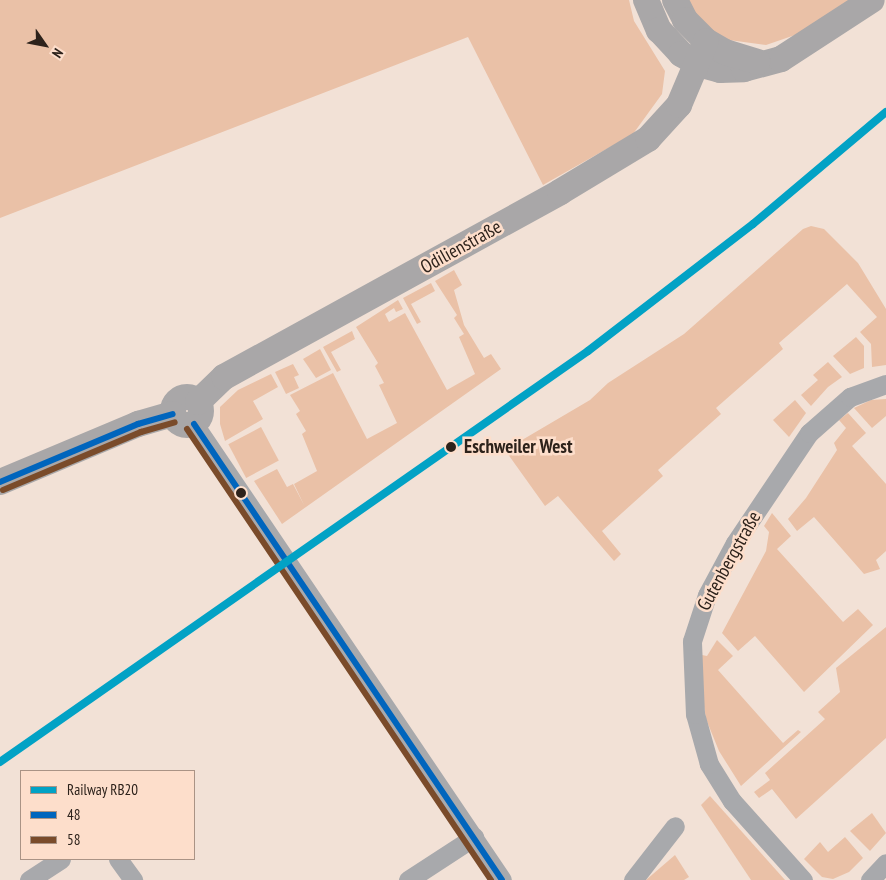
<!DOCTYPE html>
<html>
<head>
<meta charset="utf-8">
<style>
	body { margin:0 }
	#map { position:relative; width:886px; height:880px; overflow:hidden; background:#f2e1d6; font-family:"PT Sans Narrow",sans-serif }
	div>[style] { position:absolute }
	.green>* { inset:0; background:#eac1a7; transform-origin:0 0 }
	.minor>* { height:19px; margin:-9.5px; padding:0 9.5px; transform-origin:9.5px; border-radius:9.5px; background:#a8a9ac }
	.secondary>* { height:26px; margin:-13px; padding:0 13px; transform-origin:13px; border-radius:13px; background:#a9a7a8 }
	.secondary>.ring { margin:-13px; padding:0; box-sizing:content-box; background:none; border:26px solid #a9a7a8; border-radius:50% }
	.bus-1>* { height:6px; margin:-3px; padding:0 3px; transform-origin:3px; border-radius:3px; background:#0065bd }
	.bus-2>* { height:6px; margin:-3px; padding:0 3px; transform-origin:3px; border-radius:3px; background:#7a4b2a }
	.rail-1>* { height:8px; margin:-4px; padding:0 4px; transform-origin:4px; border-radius:4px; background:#02a2c5 }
	.dots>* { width:14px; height:14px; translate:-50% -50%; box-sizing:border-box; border:2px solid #fddecb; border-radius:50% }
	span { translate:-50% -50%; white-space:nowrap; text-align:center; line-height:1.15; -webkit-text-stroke:5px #fddecb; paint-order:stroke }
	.street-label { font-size:19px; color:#2d221b }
	.stop-label { font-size:19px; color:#2d221b; font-weight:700 }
	.left { translate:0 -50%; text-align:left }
	.legend { position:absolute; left:20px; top:770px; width:175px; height:90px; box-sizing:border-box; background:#fddecb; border:1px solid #aa9385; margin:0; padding:6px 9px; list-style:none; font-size:15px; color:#2d221b }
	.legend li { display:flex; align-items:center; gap:10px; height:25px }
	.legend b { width:25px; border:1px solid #aa9385 }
	.north { position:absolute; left:20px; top:20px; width:50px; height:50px; -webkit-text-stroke:4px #fddecb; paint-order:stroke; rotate:123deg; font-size:14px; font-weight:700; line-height:20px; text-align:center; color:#2d221b }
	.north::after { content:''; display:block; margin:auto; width:18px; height:22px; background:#2d221b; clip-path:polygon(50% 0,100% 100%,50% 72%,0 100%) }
</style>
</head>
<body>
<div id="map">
	<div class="green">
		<i style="clip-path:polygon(0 0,629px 0,634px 21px,665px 71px,662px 94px,633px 134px,543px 185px,468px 37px,0 218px)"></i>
		<i style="clip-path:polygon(686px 0,850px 0,798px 34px,766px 45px,729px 40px,714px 32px,692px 13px)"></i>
		<i style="clip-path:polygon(811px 226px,824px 229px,858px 263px,886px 309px,886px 365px,872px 367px,871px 344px,860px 332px,877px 317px,847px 284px,779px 343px,783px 349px,716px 408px,721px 414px,658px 470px,663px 476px,602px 531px,621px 554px,614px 561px,558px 496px,545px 506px,505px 450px,590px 400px,608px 383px,684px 334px,803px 229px)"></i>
		<i style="clip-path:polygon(454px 270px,462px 285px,454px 290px,464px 325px,484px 358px,491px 354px,501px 369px,282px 524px,254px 481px,277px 469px,287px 487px,293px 484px,304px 505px,294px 484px,317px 471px,302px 434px,306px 431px,296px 414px,300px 411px,290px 395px,333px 373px,367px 439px,397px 423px,379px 385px,384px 383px,375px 366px,378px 363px,356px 327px,398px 300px,403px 309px,396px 312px,394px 308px,385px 314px,389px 322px,405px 313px,447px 390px,475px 374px,459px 337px,464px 334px,454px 318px,457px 315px,435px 281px)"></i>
		<i style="clip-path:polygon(431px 283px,435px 291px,411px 304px,421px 322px,417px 324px,403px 298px)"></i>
		<i style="clip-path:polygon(352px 331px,355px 339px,331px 352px,341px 370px,337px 372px,323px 347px)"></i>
		<i style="clip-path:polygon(856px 337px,864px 346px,864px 368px,850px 374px,833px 356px)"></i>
		<i style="clip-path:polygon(320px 349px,331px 370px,316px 378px,303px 359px)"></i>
		<i style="clip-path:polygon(828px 362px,842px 377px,828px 387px,811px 406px,801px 395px,818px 380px,813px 375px)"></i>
		<i style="clip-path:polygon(293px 364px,299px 375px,294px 377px,299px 388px,286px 394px,275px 372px)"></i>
		<i style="clip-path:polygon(271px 374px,278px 387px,253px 401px,263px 419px,225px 441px,220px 424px,220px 407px,238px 390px)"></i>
		<i style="clip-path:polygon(886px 399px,886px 416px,872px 428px,854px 408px,871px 400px)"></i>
		<i style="clip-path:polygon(795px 400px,806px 413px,789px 437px,773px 420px)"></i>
		<i style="clip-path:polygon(848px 413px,866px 433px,852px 446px,886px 484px,886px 551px,876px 560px,880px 569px,864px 574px,814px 517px,797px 531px,788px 519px,806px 498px,837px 450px,834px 443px,846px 428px,839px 420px)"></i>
		<i style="left:261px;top:427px;width:38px;height:37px;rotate:62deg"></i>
		<i style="clip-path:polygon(772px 513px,791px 536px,777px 549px,843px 622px,858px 609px,873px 625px,804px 692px,755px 636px,738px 651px,722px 633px,766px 551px,769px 532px,764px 526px)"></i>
		<i style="clip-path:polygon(886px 627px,886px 738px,796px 819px,772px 789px,759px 798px,754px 792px,770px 780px,765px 773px,825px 719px,818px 712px,840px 692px,836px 668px)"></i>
		<i style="clip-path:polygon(717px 640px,733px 656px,718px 670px,783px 743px,798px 730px,801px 732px,741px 786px,719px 751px,706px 719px,700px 682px,702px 655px,707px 656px)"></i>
		<i style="clip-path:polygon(710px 796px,785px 880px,751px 880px,701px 805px)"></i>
		<i style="clip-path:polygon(872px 813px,886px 833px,870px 851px,850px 831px)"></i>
		<i style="clip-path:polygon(845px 837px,863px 858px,849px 872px,833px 879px,822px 877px,804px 859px,820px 842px,828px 852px)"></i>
		<i style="clip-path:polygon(675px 855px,689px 877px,684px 880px,646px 880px)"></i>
	</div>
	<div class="minor">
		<i style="left:194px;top:424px;width:550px;rotate:55.96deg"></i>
		<i style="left:118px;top:859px;width:26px;rotate:54deg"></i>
		<i style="left:29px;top:880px;width:38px;rotate:-33deg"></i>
		<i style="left:408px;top:880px;width:79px;rotate:-33.1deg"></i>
		<i style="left:633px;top:880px;width:68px;rotate:-52.1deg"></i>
		<i style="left:803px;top:880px;width:106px;rotate:-131.9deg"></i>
		<i style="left:732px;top:801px;width:44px;rotate:-121.9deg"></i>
		<i style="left:709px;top:764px;width:52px;rotate:-105.6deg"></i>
		<i style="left:695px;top:714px;width:73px;rotate:-92.4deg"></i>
		<i style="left:692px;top:641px;width:48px;rotate:-71.9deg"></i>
		<i style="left:707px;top:595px;width:59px;rotate:-61.7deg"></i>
		<i style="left:735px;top:543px;width:133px;rotate:-56.1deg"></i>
		<i style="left:809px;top:433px;width:55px;rotate:-41.3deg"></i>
		<i style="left:850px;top:397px;width:38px;rotate:-20deg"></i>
		<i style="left:870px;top:880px;width:23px;rotate:-47deg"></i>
	</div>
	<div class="secondary">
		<i style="left:646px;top:0;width:33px;rotate:67deg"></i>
		<i style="left:659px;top:30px;width:33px;rotate:47deg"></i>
		<i style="left:681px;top:54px;width:20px;rotate:30deg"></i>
		<i style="left:698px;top:64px;width:23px;rotate:15deg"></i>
		<i style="left:720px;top:70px;width:24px;rotate:-2deg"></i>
		<i style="left:744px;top:69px;width:38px;rotate:-15deg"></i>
		<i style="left:781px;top:59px;width:108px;rotate:-33deg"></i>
		<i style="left:675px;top:0;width:22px;rotate:63deg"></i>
		<i style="left:685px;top:20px;width:30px;rotate:45deg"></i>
		<i style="left:706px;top:41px;width:22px;rotate:30deg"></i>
		<i style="left:725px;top:52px;width:34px;rotate:17deg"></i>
		<i class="ring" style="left:173px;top:397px;width:2px;height:2px"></i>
		<i style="left:198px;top:402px;width:36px;rotate:-44deg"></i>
		<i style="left:224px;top:377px;width:384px;rotate:-28.8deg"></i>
		<i style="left:560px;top:192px;width:103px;rotate:-31.1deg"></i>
		<i style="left:648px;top:139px;width:46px;rotate:-47.6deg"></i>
		<i style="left:679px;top:105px;width:69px;rotate:-67.1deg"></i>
		<i style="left:0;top:482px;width:150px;rotate:-22.8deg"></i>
		<i style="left:138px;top:424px;width:36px;rotate:-16deg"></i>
	</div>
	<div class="bus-1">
		<i style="left:194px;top:424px;width:550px;rotate:55.96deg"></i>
		<i style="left:0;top:482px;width:150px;rotate:-22.8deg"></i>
		<i style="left:138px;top:424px;width:36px;rotate:-16deg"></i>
	</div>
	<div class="bus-2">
		<i style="left:187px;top:429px;width:544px;rotate:56.02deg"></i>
		<i style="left:3px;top:490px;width:150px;rotate:-22.8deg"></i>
		<i style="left:141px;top:432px;width:35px;rotate:-16deg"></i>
	</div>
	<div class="rail-1">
		<i style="left:0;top:762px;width:717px;rotate:-34.95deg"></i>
		<i style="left:588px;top:351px;width:208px;rotate:-37.6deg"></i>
		<i style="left:753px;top:224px;width:174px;rotate:-40.1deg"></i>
	</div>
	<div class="dots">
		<i style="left:451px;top:447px;background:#2d221b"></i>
		<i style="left:241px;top:493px;background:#2d221b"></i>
	</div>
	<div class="street-label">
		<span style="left:461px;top:247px;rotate:-29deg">Odilienstraße</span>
		<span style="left:729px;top:561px;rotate:-61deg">Gutenbergstraße</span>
	</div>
	<div class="stop-label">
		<span class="left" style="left:464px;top:447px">Eschweiler West</span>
	</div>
	<ul class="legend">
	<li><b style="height:6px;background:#02a2c5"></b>Railway RB20</li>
	<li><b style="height:6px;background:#0065bd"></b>48</li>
	<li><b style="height:6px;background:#7a4b2a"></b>58</li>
	</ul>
	<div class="north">N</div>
</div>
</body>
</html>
